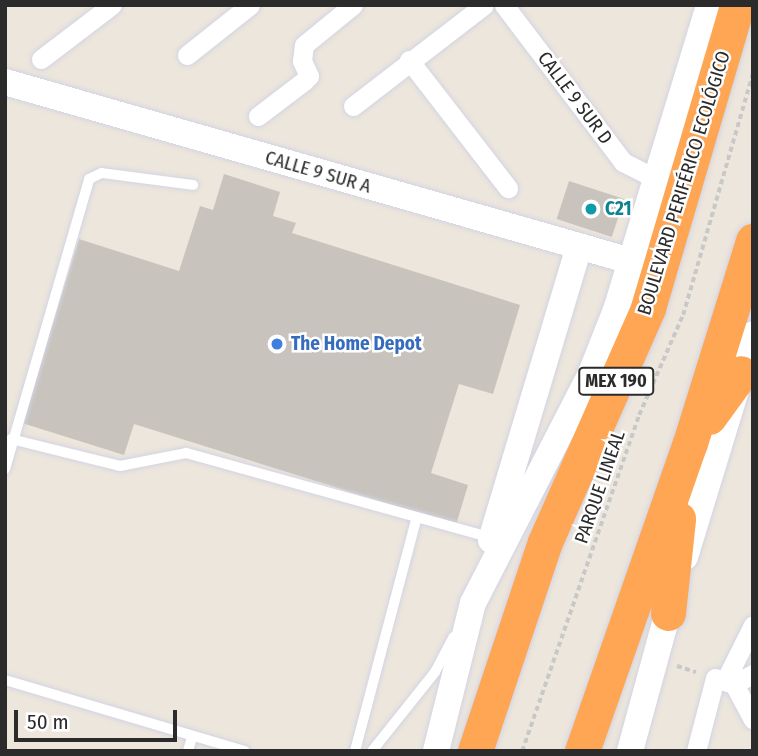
<!DOCTYPE html>
<html>
<head>
<meta charset="utf-8">
<style>
	body { margin:0 }
	#map { position:relative; width:758px; height:756px; overflow:hidden; background:#ede6dc; font-family:"Fira Sans Condensed",sans-serif }
	div>[style] { position:absolute }
	.building>* { inset:0; background:#c8c3bc; transform-origin:0 0 }
	.path>* { height:3.5px; margin-top:-1.75px; transform-origin:0; background:repeating-linear-gradient(90deg,#c8c8c8 0 5px,transparent 0 8.5px) }
	.roads { filter:drop-shadow(0 0 2px #d2d4e3) drop-shadow(0 0 2px #d2d4e3) }
	.lane>* { height:10px; margin:-5px; padding:0 5px; transform-origin:5px; border-radius:5px; background:#fff }
	.street>* { height:19px; margin:-9.5px; padding:0 9.5px; transform-origin:9.5px; border-radius:9.5px; background:#fff }
	.secondary>* { height:26px; margin:-13px; padding:0 13px; transform-origin:13px; border-radius:13px; background:#fff }
	.highway>* { height:35px; margin:-17.5px; padding:0 17.5px; transform-origin:17.5px; border-radius:17.5px; background:#ffa655 }
	.dots>* { width:19px; height:19px; translate:-50% -50%; box-sizing:border-box; border:4px solid #fff; border-radius:50% }
	span { translate:-50% -50%; white-space:nowrap; text-align:center; line-height:1.15; -webkit-text-stroke:5px #fff; paint-order:stroke }
	.shield-label span { padding:2px 5px; background:#fff; border:2px solid; border-radius:5px; -webkit-text-stroke-width:0 }
	.shield-label { font-size:18px; color:#2b2b2b; font-weight:700 }
	.street-label { font-size:19px; color:#2b2b2b }
	.culture-label { font-size:19px; color:#0d838f; font-weight:700 }
	.left { translate:0 -50%; text-align:left }
	.shop-label { font-size:19px; color:#366cbe; font-weight:700 }
	.frame { position:absolute; inset:0; border:7px solid #2b2b2b; pointer-events:none }
	.scale { position:absolute; left:14px; top:710px; width:163px; height:32px; box-sizing:border-box; border:4px solid #2b2b2b; border-top:0; padding-left:9px; font-size:21px; line-height:24px; white-space:nowrap; color:#2b2b2b; -webkit-text-stroke:5px #fff; paint-order:stroke }
</style>
</head>
<body>
<div id="map">
	<div class="building">
		<i style="clip-path:polygon(224px 174px,280px 192px,273px 216px,296px 223px,292px 233px,520px 305px,493px 394px,459px 384px,431px 473px,468px 485px,456px 525px,134px 424px,124px 455px,22px 423px,79px 239px,179px 271px,200px 206px,213px 210px)"></i>
		<i style="left:569px;top:181px;width:58px;height:40px;rotate:18deg"></i>
	</div>
	<div class="path">
		<i style="left:677px;top:666px;width:20px;rotate:18deg"></i>
		<i style="left:522px;top:751px;width:356px;rotate:-70.8deg"></i>
		<i style="left:639px;top:415px;width:109px;rotate:-66.3deg"></i>
		<i style="left:683px;top:315px;width:253px;rotate:-73.9deg"></i>
	</div>
	<div class="roads">
		<div class="lane">
			<i style="left:11px;top:439px;width:112px;rotate:13.9deg"></i>
			<i style="left:120px;top:466px;width:67px;rotate:-11.1deg"></i>
			<i style="left:186px;top:453px;width:318px;rotate:15.5deg"></i>
			<i style="left:5px;top:469px;width:302px;rotate:-73.8deg"></i>
			<i style="left:89px;top:179px;width:14px;rotate:-25deg"></i>
			<i style="left:102px;top:173px;width:92px;rotate:7.5deg"></i>
			<i style="left:5px;top:680px;width:250px;rotate:16.5deg"></i>
			<i style="left:188px;top:751px;width:15px;rotate:-74deg"></i>
			<i style="left:355px;top:751px;width:239px;rotate:-75.2deg"></i>
			<i style="left:372px;top:751px;width:101px;rotate:-51.4deg"></i>
			<i style="left:435px;top:672px;width:40px;rotate:-62deg"></i>
		</div>
		<div class="street">
			<i style="left:504px;top:5px;width:197px;rotate:52.8deg"></i>
			<i style="left:623px;top:162px;width:37px;rotate:27deg"></i>
			<i style="left:187px;top:55px;width:80px;rotate:-38.4deg"></i>
			<i style="left:41px;top:59px;width:89px;rotate:-37.3deg"></i>
			<i style="left:409px;top:60px;width:162px;rotate:52.3deg"></i>
			<i style="left:353px;top:106px;width:165px;rotate:-37.6deg"></i>
			<i style="left:258px;top:116px;width:58px;rotate:-37.3deg"></i>
			<i style="left:304px;top:81px;width:7px;rotate:-45deg"></i>
			<i style="left:309px;top:76px;width:17px;rotate:-115deg"></i>
			<i style="left:302px;top:61px;width:16px;rotate:-83deg"></i>
			<i style="left:304px;top:45px;width:63px;rotate:-39.2deg"></i>
			<i style="left:726px;top:679px;width:60px;rotate:-63.4deg"></i>
			<i style="left:734px;top:684px;width:21px;rotate:-28deg"></i>
			<i style="left:696px;top:751px;width:75px;rotate:-75.4deg"></i>
			<i style="left:715px;top:678px;width:20px;rotate:18deg"></i>
			<i style="left:734px;top:684px;width:40px;rotate:62deg"></i>
		</div>
		<div class="secondary">
			<i style="left:5px;top:82px;width:651px;rotate:15.96deg"></i>
			<i style="left:491px;top:540px;width:306px;rotate:-73.3deg"></i>
			<i style="left:685px;top:557px;width:233px;rotate:-73deg"></i>
			<i style="left:436px;top:751px;width:153px;rotate:-76deg"></i>
			<i style="left:473px;top:603px;width:259px;rotate:-62.8deg"></i>
			<i style="left:591px;top:373px;width:68px;rotate:-68.4deg"></i>
			<i style="left:616px;top:310px;width:319px;rotate:-73deg"></i>
			<i style="left:630px;top:751px;width:160px;rotate:-74.7deg"></i>
		</div>
		<div class="highway">
			<i style="left:709px;top:417px;width:54px;rotate:-54deg"></i>
			<i style="left:668px;top:613px;width:95px;rotate:-83.9deg"></i>
			<i style="left:475px;top:751px;width:220px;rotate:-71.5deg"></i>
			<i style="left:545px;top:542px;width:256px;rotate:-66.2deg"></i>
			<i style="left:648px;top:308px;width:316px;rotate:-73.6deg"></i>
			<i style="left:582px;top:751px;width:326px;rotate:-70.7deg"></i>
			<i style="left:690px;top:443px;width:212px;rotate:-72.7deg"></i>
		</div>
	</div>
	<div class="dots">
		<i style="left:591px;top:209px;background:#0f9aa8"></i>
		<i style="left:277px;top:344px;background:#3f7fe0"></i>
	</div>
	<div class="shield-label">
		<span style="left:616px;top:381px">MEX 190</span>
	</div>
	<div class="street-label">
		<span style="left:575px;top:98px;rotate:53deg">CALLE 9 SUR D</span>
		<span style="left:318px;top:172px;rotate:16deg">CALLE 9 SUR A</span>
		<span style="left:684px;top:183px;rotate:-73deg">BOULEVARD PERIFÉRICO ECOLÓGICO</span>
		<span style="left:600px;top:487px;rotate:-71deg">PARQUE LINEAL</span>
	</div>
	<div class="culture-label">
		<span class="left" style="left:605px;top:209px">C21</span>
	</div>
	<div class="shop-label">
		<span class="left" style="left:291px;top:344px">The Home Depot</span>
	</div>
	<div class="frame"></div>
	<div class="scale">50 m</div>
</div>
</body>
</html>
